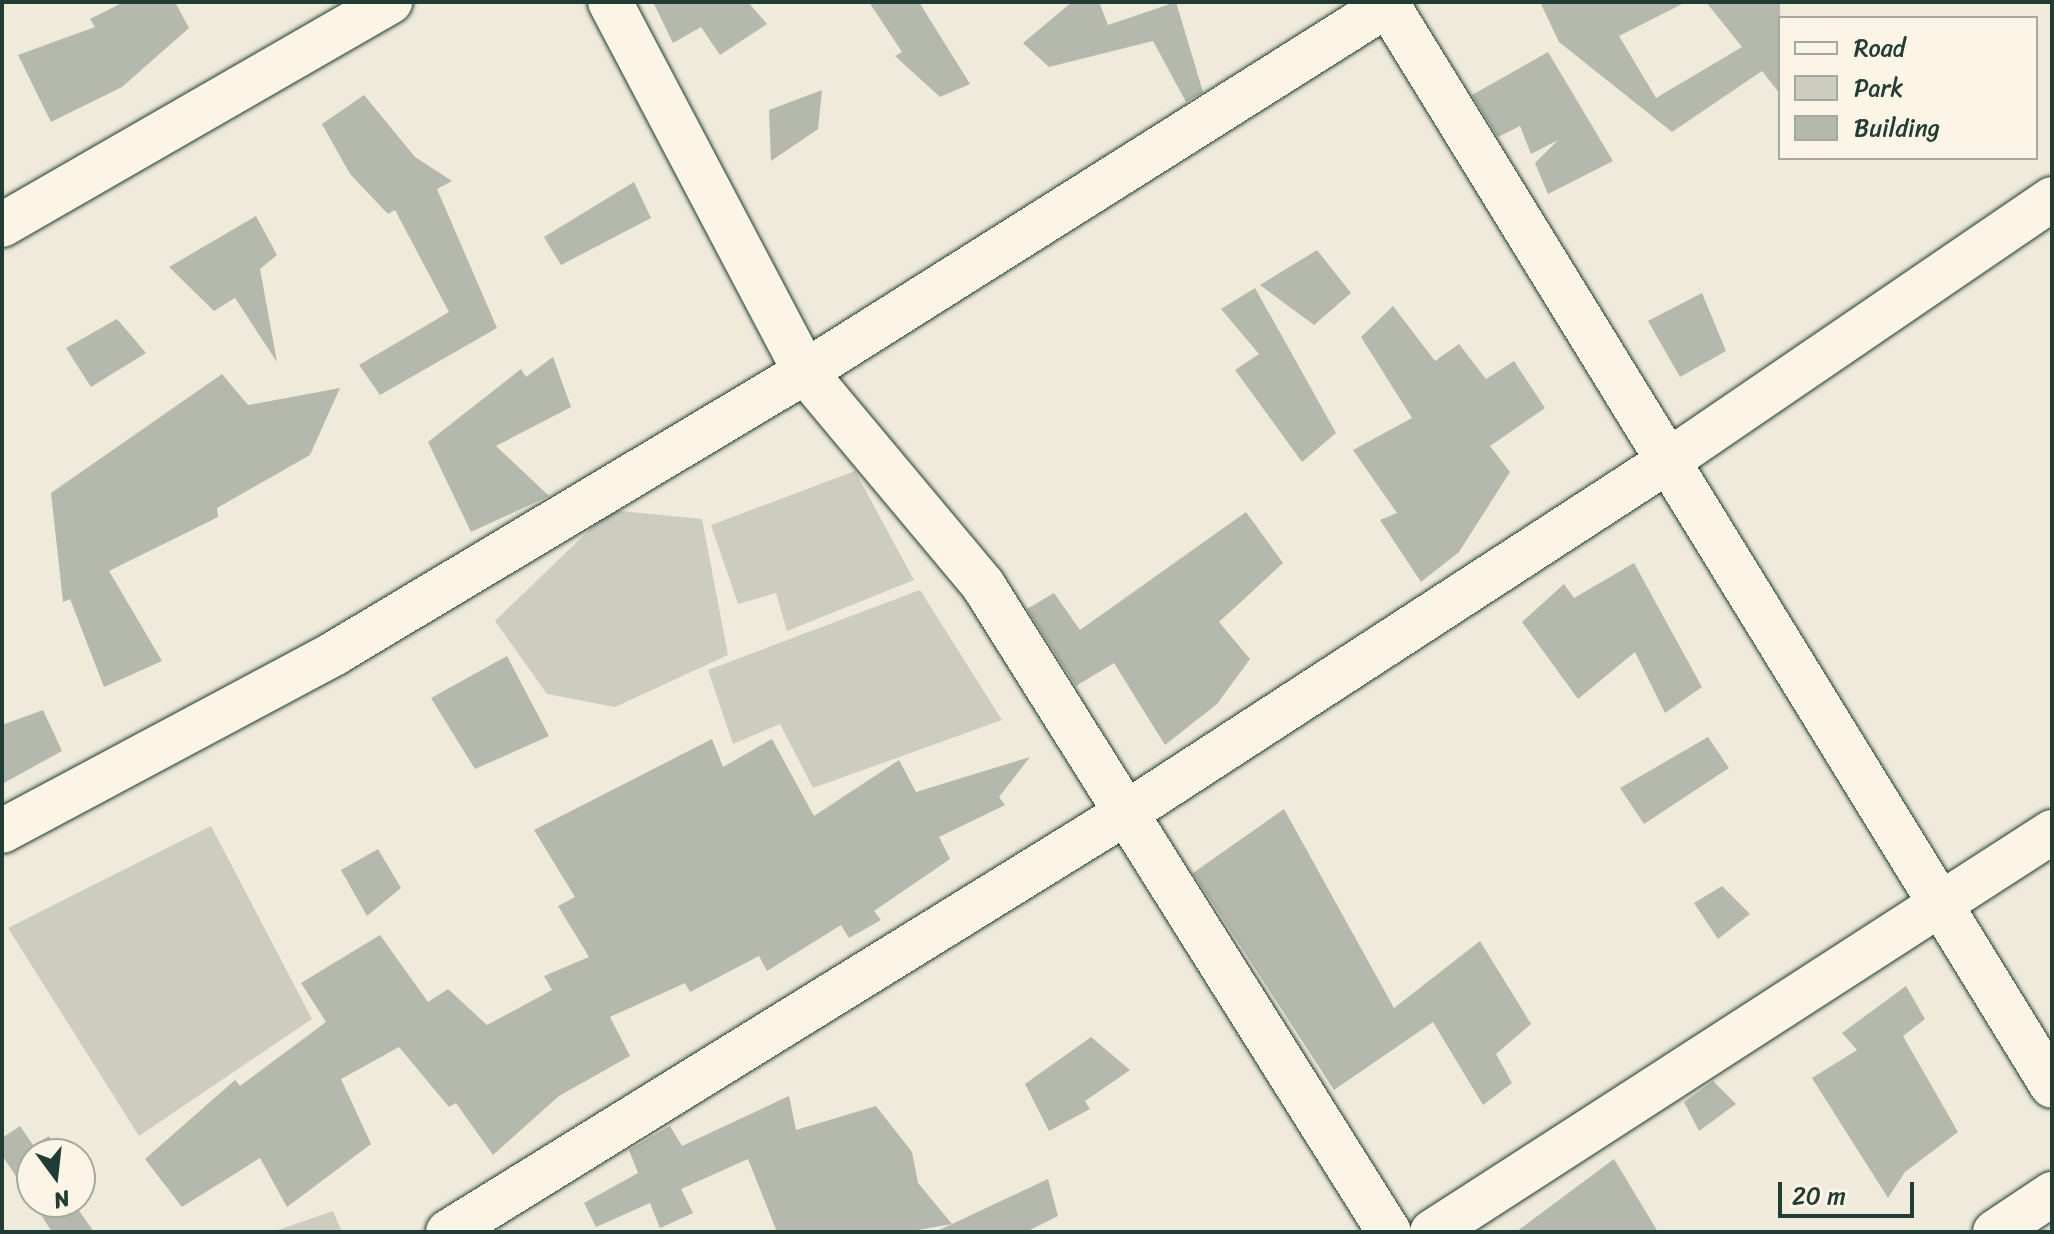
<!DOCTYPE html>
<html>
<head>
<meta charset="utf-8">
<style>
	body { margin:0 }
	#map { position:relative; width:2054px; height:1234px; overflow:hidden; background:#efeada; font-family:Sriracha,sans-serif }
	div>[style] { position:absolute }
	.green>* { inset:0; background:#cccdbf }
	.building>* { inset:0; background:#b5b9ad }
	.roads { filter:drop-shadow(0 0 2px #1f3d34) drop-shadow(0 0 2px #1f3d34) }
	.minor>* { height:44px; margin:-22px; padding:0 22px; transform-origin:22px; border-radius:22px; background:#fcf5e5 }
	span { translate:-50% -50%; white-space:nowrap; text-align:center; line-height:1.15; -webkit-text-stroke:7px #fcf5e5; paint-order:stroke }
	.frame { position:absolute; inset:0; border:4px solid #1f3d34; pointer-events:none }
	.legend { position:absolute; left:1778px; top:16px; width:260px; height:144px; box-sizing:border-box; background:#fcf5e5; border:2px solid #a4ab9e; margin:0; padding:10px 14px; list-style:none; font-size:24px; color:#1f3d34 }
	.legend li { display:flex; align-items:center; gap:16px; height:40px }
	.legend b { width:40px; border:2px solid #a4ab9e }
	.north { position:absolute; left:16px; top:1138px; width:80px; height:80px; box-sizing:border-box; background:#fcf5e5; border:2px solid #a4ab9e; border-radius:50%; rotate:165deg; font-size:22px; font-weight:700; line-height:32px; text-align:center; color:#1f3d34 }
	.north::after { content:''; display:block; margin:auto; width:28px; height:36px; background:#1f3d34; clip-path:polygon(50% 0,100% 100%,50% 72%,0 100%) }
	.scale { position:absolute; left:1778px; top:1182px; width:136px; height:36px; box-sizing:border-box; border:4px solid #1f3d34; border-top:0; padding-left:10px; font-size:24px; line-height:28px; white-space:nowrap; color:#1f3d34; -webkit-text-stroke:6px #fcf5e5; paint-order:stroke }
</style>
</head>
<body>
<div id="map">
	<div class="green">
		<i style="clip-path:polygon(855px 471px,914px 580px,787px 631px,776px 593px,738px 604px,711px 525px)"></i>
		<i style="clip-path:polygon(610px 510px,702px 519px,728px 655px,615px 707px,547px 694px,495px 621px)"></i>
		<i style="clip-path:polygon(920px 590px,1002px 720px,813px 788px,780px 724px,733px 744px,708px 670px)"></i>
		<i style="clip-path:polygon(211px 826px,312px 1019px,139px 1136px,8px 928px)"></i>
		<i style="clip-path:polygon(333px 1211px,342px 1232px,272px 1232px)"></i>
	</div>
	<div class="building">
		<i style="clip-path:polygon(124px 2px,175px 2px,189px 28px,122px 87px,51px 122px,18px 55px,95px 27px,90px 19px)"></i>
		<i style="clip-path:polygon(653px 2px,748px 2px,767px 24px,720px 55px,701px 27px,673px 43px)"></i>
		<i style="clip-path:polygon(869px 2px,919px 2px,970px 84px,940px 97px,895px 56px,902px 52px)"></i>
		<i style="clip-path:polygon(1072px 2px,1099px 2px,1108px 25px,1176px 2px,1203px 92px,1186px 102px,1153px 41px,1049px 67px,1023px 43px)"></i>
		<i style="clip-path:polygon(1540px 2px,1686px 2px,1619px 36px,1656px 98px,1742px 47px,1706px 2px,1780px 2px,1780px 94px,1762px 71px,1672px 132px,1559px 42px)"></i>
		<i style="clip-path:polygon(1548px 52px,1613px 161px,1548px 194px,1535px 163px,1558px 140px,1531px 154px,1520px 126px,1498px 137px,1472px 95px)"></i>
		<i style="clip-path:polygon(822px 90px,818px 129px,771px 161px,769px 110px)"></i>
		<i style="clip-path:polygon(364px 95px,415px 157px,452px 181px,437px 189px,497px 328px,380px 395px,359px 365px,449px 312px,395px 210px,388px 214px,350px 174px,322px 124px)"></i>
		<i style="clip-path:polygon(634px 182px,651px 218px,561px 265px,544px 237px)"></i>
		<i style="clip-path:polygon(256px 216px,277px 255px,260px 269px,277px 362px,235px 298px,214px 311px,169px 267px)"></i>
		<i style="clip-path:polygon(1317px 250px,1351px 293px,1314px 325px,1260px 285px)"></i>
		<i style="clip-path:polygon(1255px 288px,1336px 433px,1302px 462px,1235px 370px,1259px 354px,1221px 309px)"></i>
		<i style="clip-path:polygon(1702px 293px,1726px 351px,1680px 377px,1648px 321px)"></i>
		<i style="clip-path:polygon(1393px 306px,1435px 361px,1459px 344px,1486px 379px,1514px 361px,1545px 408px,1490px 446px,1510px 472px,1459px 552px,1421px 582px,1380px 520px,1397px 513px,1353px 450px,1412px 418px,1361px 337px)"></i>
		<i style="clip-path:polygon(117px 319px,146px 353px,91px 387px,66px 348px)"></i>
		<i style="clip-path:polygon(553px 357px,571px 407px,496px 446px,549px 496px,471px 532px,428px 442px,521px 369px,526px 377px)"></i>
		<i style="clip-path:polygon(222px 374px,248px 405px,340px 388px,310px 455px,217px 508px,218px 517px,109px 571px,162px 661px,104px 687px,70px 599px,63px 602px,51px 493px)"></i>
		<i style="clip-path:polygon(1246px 512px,1283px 563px,1219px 622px,1250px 659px,1217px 704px,1165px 745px,1114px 663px,1076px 686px,1027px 609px,1054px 593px,1080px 630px)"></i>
		<i style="clip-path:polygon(1634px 563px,1702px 687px,1665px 713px,1635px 652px,1578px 699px,1522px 622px,1564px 584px,1574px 598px)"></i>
		<i style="clip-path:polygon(507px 656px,549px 736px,475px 769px,431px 698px)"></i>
		<i style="clip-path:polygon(43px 710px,62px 751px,2px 784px,2px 725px)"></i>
		<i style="clip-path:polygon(1708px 737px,1729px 768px,1644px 824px,1620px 788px)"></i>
		<i style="clip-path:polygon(712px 739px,723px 767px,772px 739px,814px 816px,899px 760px,916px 792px,1030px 757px,999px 797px,1005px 805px,939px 837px,950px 859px,874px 911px,881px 920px,849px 938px,841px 925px,767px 971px,759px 956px,690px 992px,685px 983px,610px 1017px,630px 1056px,559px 1096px,493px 1155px,456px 1103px,449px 1107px,399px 1047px,341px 1079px,371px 1144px,287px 1207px,260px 1158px,182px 1207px,145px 1159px,235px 1080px,240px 1086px,326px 1022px,301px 983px,380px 935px,428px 1002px,448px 989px,487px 1025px,552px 990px,544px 976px,589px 957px,558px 906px,575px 897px,534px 830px)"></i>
		<i style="clip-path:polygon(1284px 809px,1394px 1008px,1480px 941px,1531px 1024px,1496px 1054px,1512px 1083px,1483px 1105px,1433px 1022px,1334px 1090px,1193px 873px)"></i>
		<i style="clip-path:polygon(378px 849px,401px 888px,367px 916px,341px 870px)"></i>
		<i style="clip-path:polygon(1722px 886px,1750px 914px,1718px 939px,1694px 903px)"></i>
		<i style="clip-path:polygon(1906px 986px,1925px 1019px,1903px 1036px,1958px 1132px,1905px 1172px,1888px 1198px,1812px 1078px,1857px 1050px,1842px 1033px)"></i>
		<i style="clip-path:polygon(1091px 1037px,1130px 1070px,1085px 1101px,1090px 1109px,1049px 1131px,1025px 1084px)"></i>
		<i style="clip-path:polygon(1713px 1081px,1736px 1104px,1699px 1131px,1684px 1102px)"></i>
		<i style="clip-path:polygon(789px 1096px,796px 1130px,876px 1106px,912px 1152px,918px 1183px,952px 1224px,906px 1232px,777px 1232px,748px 1159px,681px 1189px,693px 1213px,660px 1228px,650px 1203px,596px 1227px,584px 1203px,638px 1173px,629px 1150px,670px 1126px,682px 1146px)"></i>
		<i style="clip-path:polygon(20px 1126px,33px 1145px,49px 1136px,59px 1154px,32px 1154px,32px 1201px,2px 1155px,2px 1138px)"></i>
		<i style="clip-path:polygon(1614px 1159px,1658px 1232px,1516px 1232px)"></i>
		<i style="clip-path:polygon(1048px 1179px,1058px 1216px,1026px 1232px,935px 1232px)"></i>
		<i style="clip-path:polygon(33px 1202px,73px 1202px,94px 1232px,52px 1232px)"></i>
	</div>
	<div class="roads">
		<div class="minor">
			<i style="left:610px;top:2px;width:418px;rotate:62.2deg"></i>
			<i style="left:805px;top:372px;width:278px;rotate:50.1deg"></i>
			<i style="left:983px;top:585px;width:764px;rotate:57.89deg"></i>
			<i style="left:1386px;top:2px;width:1272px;rotate:58.43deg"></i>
			<i style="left:2px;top:225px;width:448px;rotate:-29.9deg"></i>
			<i style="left:2px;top:831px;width:378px;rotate:-28.1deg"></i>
			<i style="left:335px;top:653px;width:548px;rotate:-30.87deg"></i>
			<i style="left:805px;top:372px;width:694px;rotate:-32.22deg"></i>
			<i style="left:448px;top:1232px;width:797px;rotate:-31.72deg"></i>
			<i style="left:1126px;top:813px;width:646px;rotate:-33deg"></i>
			<i style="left:1668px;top:461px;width:465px;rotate:-34.3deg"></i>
			<i style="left:1432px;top:1232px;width:738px;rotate:-32.83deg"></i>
			<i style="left:1995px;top:1232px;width:69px;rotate:-33.7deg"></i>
		</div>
	</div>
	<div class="frame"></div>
	<ul class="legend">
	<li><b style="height:10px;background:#fcf5e5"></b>Road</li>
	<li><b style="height:22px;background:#cccdbf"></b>Park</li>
	<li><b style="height:22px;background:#b5b9ad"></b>Building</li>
	</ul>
	<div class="north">N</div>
	<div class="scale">20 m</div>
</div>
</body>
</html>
